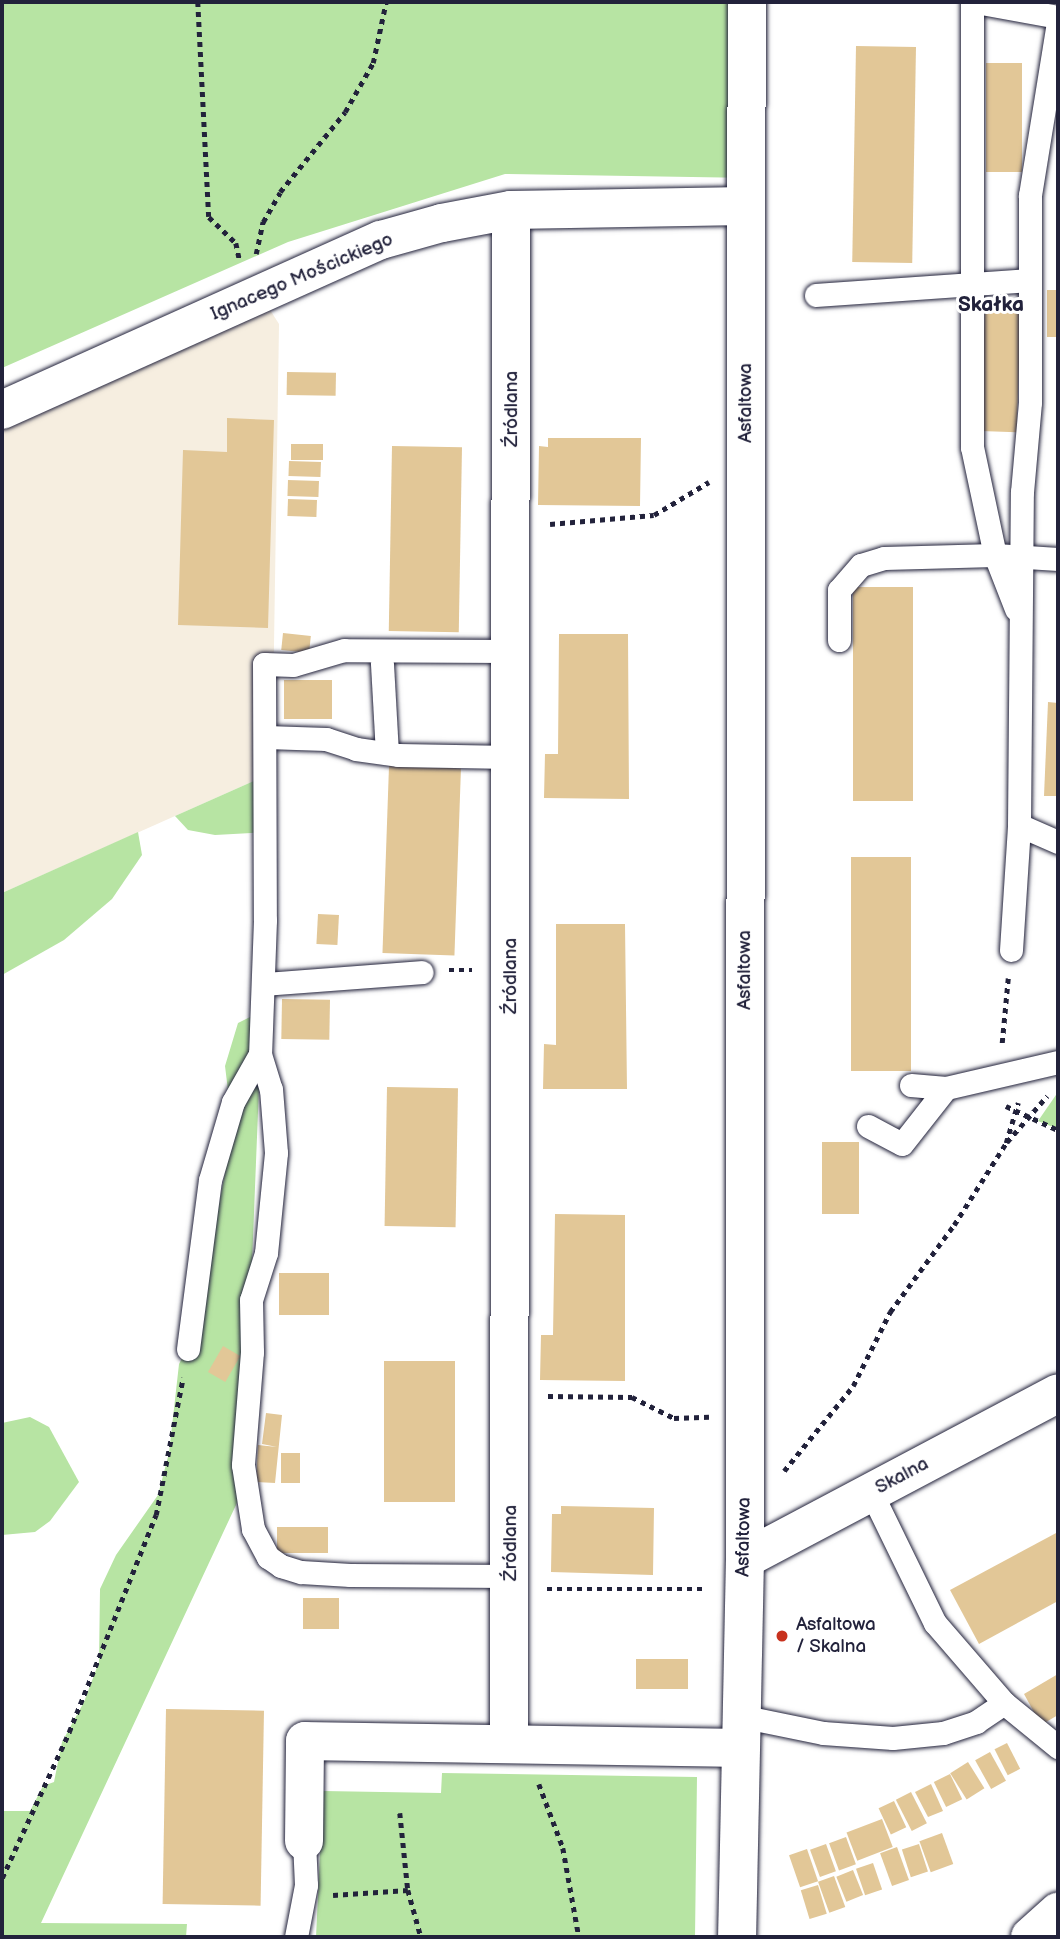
<!DOCTYPE html>
<html>
<head>
<meta charset="utf-8">
<style>
	body { margin:0 }
	#map { position:relative; width:1060px; height:1939px; overflow:hidden; background:#fff; font-family:"Balsamiq Sans",sans-serif }
	div>[style] { position:absolute }
	.built>* { inset:0; background:#f6eee0 }
	.green>* { inset:0; background:#b7e4a3 }
	.building>* { inset:0; background:#e2c797; transform-origin:0 0 }
	.path>* { height:4.5px; margin-top:-2.25px; transform-origin:0; background:repeating-linear-gradient(90deg,#22223b 0 5px,transparent 0 10px) }
	.roads { filter:drop-shadow(0 0 2px #22223b) drop-shadow(0 0 2px #22223b) }
	.service>* { height:23px; margin:-11.5px; padding:0 11.5px; transform-origin:11.5px; border-radius:11.5px; background:#fff }
	.minor>* { height:38px; margin:-19px; padding:0 19px; transform-origin:19px; border-radius:19px; background:#fff }
	.tertiary>* { height:38px; margin:-19px; padding:0 19px; transform-origin:19px; border-radius:19px; background:#fff }
	.dots>* { width:19px; height:19px; translate:-50% -50%; box-sizing:border-box; border:4px solid #fff; border-radius:50% }
	span { translate:-50% -50%; white-space:nowrap; text-align:center; line-height:1.15; -webkit-text-stroke:6px #fff; paint-order:stroke }
	.street-label { font-size:19px; color:#22223b }
	.poi-label { font-size:19px; color:#22223b }
	.left { translate:0 -50%; text-align:left }
	.neighbourhood-label { font-size:21px; color:#22223b; font-weight:700 }
	.frame { position:absolute; inset:0; border:4px solid #22223b; pointer-events:none }
</style>
</head>
<body>
<div id="map">
	<div class="built">
		<i style="clip-path:polygon(260px 294px,279px 324px,272px 773px,2px 893px,2px 411px)"></i>
	</div>
	<div class="green">
		<i style="clip-path:polygon(2px 2px,755px 2px,753px 178px,505px 174px,288px 242px,2px 368px)"></i>
		<i style="clip-path:polygon(272px 773px,270px 832px,215px 835px,188px 830px,175px 816px)"></i>
		<i style="clip-path:polygon(138px 832px,142px 855px,112px 899px,64px 940px,2px 975px,2px 893px)"></i>
		<i style="clip-path:polygon(262px 1011px,243px 1490px,41px 1923px,187px 1924px,186px 1937px,2px 1937px,2px 1811px,30px 1811px,43px 1786px,54px 1782px,62px 1742px,84px 1702px,99px 1662px,100px 1589px,116px 1555px,158px 1495px,169px 1453px,179px 1364px,194px 1335px,233px 1131px,225px 1066px,238px 1023px)"></i>
		<i style="clip-path:polygon(1058px 1092px,1058px 1129px,1038px 1121px)"></i>
		<i style="clip-path:polygon(30px 1417px,49px 1427px,79px 1482px,50px 1521px,35px 1532px,2px 1535px,2px 1423px)"></i>
		<i style="clip-path:polygon(442px 1773px,697px 1777px,695px 1937px,316px 1937px,323px 1791px,441px 1793px)"></i>
	</div>
	<div class="building">
		<i style="left:856px;top:46px;width:60px;height:216px;rotate:1deg"></i>
		<i style="left:986px;top:63px;width:36px;height:109px"></i>
		<i style="left:1047px;top:290px;width:11px;height:47px"></i>
		<i style="left:985px;top:305px;width:36px;height:126px;rotate:2deg"></i>
		<i style="left:287px;top:372px;width:49px;height:23px;rotate:1deg"></i>
		<i style="clip-path:polygon(227px 418px,274px 420px,268px 628px,178px 625px,183px 450px,227px 452px)"></i>
		<i style="clip-path:polygon(548px 438px,641px 438px,640px 506px,538px 505px,539px 446px,548px 447px)"></i>
		<i style="left:291px;top:444px;width:32px;height:16px"></i>
		<i style="left:392px;top:446px;width:70px;height:185px;rotate:1deg"></i>
		<i style="left:289px;top:461px;width:32px;height:15px;rotate:2deg"></i>
		<i style="left:288px;top:480px;width:31px;height:16px;rotate:2deg"></i>
		<i style="left:288px;top:499px;width:29px;height:17px;rotate:2deg"></i>
		<i style="left:853px;top:587px;width:60px;height:214px"></i>
		<i style="left:283px;top:633px;width:28px;height:17px;rotate:6deg"></i>
		<i style="clip-path:polygon(559px 634px,628px 634px,629px 799px,544px 798px,545px 754px,558px 754px)"></i>
		<i style="left:284px;top:680px;width:48px;height:39px"></i>
		<i style="clip-path:polygon(1048px 702px,1058px 703px,1058px 796px,1044px 796px)"></i>
		<i style="left:389px;top:766px;width:72px;height:187px;rotate:2deg"></i>
		<i style="left:851px;top:857px;width:60px;height:214px"></i>
		<i style="left:318px;top:914px;width:21px;height:30px;rotate:3deg"></i>
		<i style="clip-path:polygon(556px 924px,625px 924px,627px 1089px,543px 1089px,544px 1044px,556px 1045px)"></i>
		<i style="left:282px;top:999px;width:48px;height:40px;rotate:1deg"></i>
		<i style="left:387px;top:1087px;width:71px;height:139px;rotate:1deg"></i>
		<i style="left:822px;top:1142px;width:37px;height:72px"></i>
		<i style="clip-path:polygon(555px 1214px,625px 1215px,625px 1381px,540px 1380px,541px 1335px,553px 1335px)"></i>
		<i style="left:279px;top:1273px;width:50px;height:42px"></i>
		<i style="left:223px;top:1346px;width:20px;height:30px;rotate:30deg"></i>
		<i style="left:455px;top:1361px;width:141px;height:71px;rotate:90deg"></i>
		<i style="clip-path:polygon(266px 1413px,282px 1415px,275px 1483px,256px 1482px,258px 1445px,277px 1447px,262px 1444px)"></i>
		<i style="left:281px;top:1453px;width:19px;height:30px"></i>
		<i style="clip-path:polygon(561px 1506px,654px 1508px,653px 1575px,551px 1572px,552px 1514px,561px 1514px)"></i>
		<i style="left:277px;top:1527px;width:51px;height:26px"></i>
		<i style="clip-path:polygon(1058px 1532px,1058px 1601px,979px 1644px,950px 1590px)"></i>
		<i style="left:303px;top:1598px;width:36px;height:31px"></i>
		<i style="left:636px;top:1659px;width:52px;height:30px"></i>
		<i style="clip-path:polygon(1058px 1674px,1058px 1715px,1041px 1725px,1024px 1694px)"></i>
		<i style="left:166px;top:1709px;width:98px;height:195px;rotate:1deg"></i>
		<i style="left:1007px;top:1743px;width:29px;height:14px;rotate:63deg"></i>
		<i style="left:990px;top:1752px;width:33px;height:17px;rotate:61deg"></i>
		<i style="left:968px;top:1762px;width:31px;height:21px;rotate:58deg"></i>
		<i style="left:950px;top:1774px;width:28px;height:18px;rotate:64deg"></i>
		<i style="clip-path:polygon(931px 1784px,943px 1811px,928px 1817px,915px 1792px)"></i>
		<i style="left:911px;top:1792px;width:35px;height:17px;rotate:63deg"></i>
		<i style="left:894px;top:1801px;width:29px;height:17px;rotate:65deg"></i>
		<i style="left:882px;top:1819px;width:30px;height:38px;rotate:69deg"></i>
		<i style="left:942px;top:1833px;width:33px;height:24px;rotate:70deg"></i>
		<i style="left:846px;top:1837px;width:29px;height:18px;rotate:70deg"></i>
		<i style="left:826px;top:1844px;width:29px;height:17px;rotate:70deg"></i>
		<i style="left:919px;top:1844px;width:29px;height:18px;rotate:72deg"></i>
		<i style="left:897px;top:1847px;width:35px;height:18px;rotate:70deg"></i>
		<i style="left:807px;top:1849px;width:34px;height:19px;rotate:71deg"></i>
		<i style="left:873px;top:1863px;width:28px;height:18px;rotate:71deg"></i>
		<i style="left:853px;top:1870px;width:27px;height:18px;rotate:68deg"></i>
		<i style="left:834px;top:1876px;width:33px;height:17px;rotate:70deg"></i>
		<i style="left:818px;top:1885px;width:30px;height:18px;rotate:73deg"></i>
	</div>
	<div class="path">
		<i style="left:198px;top:2px;width:215px;rotate:87.1deg"></i>
		<i style="left:209px;top:217px;width:37px;rotate:44deg"></i>
		<i style="left:236px;top:243px;width:19px;rotate:78deg"></i>
		<i style="left:256px;top:254px;width:33px;rotate:-78deg"></i>
		<i style="left:263px;top:222px;width:34px;rotate:-60deg"></i>
		<i style="left:280px;top:192px;width:103px;rotate:-50.9deg"></i>
		<i style="left:345px;top:112px;width:56px;rotate:-60.3deg"></i>
		<i style="left:373px;top:63px;width:62px;rotate:-78deg"></i>
		<i style="left:550px;top:524px;width:104px;rotate:-4.9deg"></i>
		<i style="left:654px;top:515px;width:64px;rotate:-31deg"></i>
		<i style="left:449px;top:970px;width:23px"></i>
		<i style="left:1002px;top:1043px;width:65px;rotate:-84.7deg"></i>
		<i style="left:1006px;top:1106px;width:57px;rotate:24.8deg"></i>
		<i style="left:1007px;top:1142px;width:61px;rotate:-49deg"></i>
		<i style="left:548px;top:1396px;width:84px;rotate:0.7deg"></i>
		<i style="left:632px;top:1397px;width:47px;rotate:26.6deg"></i>
		<i style="left:674px;top:1418px;width:35px;rotate:-2deg"></i>
		<i style="left:784px;top:1471px;width:109px;rotate:-50.9deg"></i>
		<i style="left:853px;top:1386px;width:83px;rotate:-63.4deg"></i>
		<i style="left:890px;top:1312px;width:108px;rotate:-53.7deg"></i>
		<i style="left:954px;top:1225px;width:97px;rotate:-57.6deg"></i>
		<i style="left:1006px;top:1143px;width:42px;rotate:-73.3deg"></i>
		<i style="left:547px;top:1589px;width:159px"></i>
		<i style="left:539px;top:1784px;width:68px;rotate:69.4deg"></i>
		<i style="left:563px;top:1848px;width:90px;rotate:79.8deg"></i>
		<i style="left:400px;top:1813px;width:77px;rotate:84.1deg"></i>
		<i style="left:408px;top:1890px;width:49px;rotate:74.5deg"></i>
		<i style="left:2px;top:1878px;width:161px;rotate:-65.3deg"></i>
		<i style="left:69px;top:1732px;width:234px;rotate:-68.2deg"></i>
		<i style="left:156px;top:1515px;width:140px;rotate:-78.9deg"></i>
		<i style="left:333px;top:1895px;width:75px;rotate:-3.8deg"></i>
	</div>
	<div class="roads">
		<div class="service">
			<i style="left:972px;top:2px;width:445px;rotate:90deg"></i>
			<i style="left:972px;top:447px;width:110px;rotate:78deg"></i>
			<i style="left:995px;top:555px;width:63px;rotate:3.6deg"></i>
			<i style="left:976px;top:2px;width:83px;rotate:10.4deg"></i>
			<i style="left:816px;top:295px;width:214px;rotate:-4deg"></i>
			<i style="left:839px;top:640px;width:50px;rotate:-90deg"></i>
			<i style="left:839px;top:590px;width:33px;rotate:-49deg"></i>
			<i style="left:861px;top:565px;width:24px;rotate:-17deg"></i>
			<i style="left:884px;top:558px;width:111px;rotate:-1.5deg"></i>
			<i style="left:995px;top:555px;width:58px;rotate:68.7deg"></i>
			<i style="left:510px;top:651px;width:166px;rotate:-179.7deg"></i>
			<i style="left:344px;top:650px;width:53px;rotate:163.6deg"></i>
			<i style="left:293px;top:665px;width:29px;rotate:-178deg"></i>
			<i style="left:264px;top:664px;width:256px;rotate:89.8deg"></i>
			<i style="left:265px;top:920px;width:134px;rotate:92.1deg"></i>
			<i style="left:260px;top:1054px;width:37px;rotate:73deg"></i>
			<i style="left:271px;top:1089px;width:64px;rotate:85.5deg"></i>
			<i style="left:276px;top:1153px;width:100px;rotate:95.7deg"></i>
			<i style="left:266px;top:1253px;width:49px;rotate:107.7deg"></i>
			<i style="left:251px;top:1300px;width:52px;rotate:88.9deg"></i>
			<i style="left:252px;top:1352px;width:113px;rotate:94.6deg"></i>
			<i style="left:243px;top:1465px;width:65px;rotate:81.1deg"></i>
			<i style="left:253px;top:1529px;width:32px;rotate:62deg"></i>
			<i style="left:268px;top:1557px;width:16px;rotate:35deg"></i>
			<i style="left:281px;top:1566px;width:21px;rotate:17deg"></i>
			<i style="left:301px;top:1572px;width:49px;rotate:3.5deg"></i>
			<i style="left:350px;top:1575px;width:161px;rotate:0.4deg"></i>
			<i style="left:382px;top:664px;width:89px;rotate:86.8deg"></i>
			<i style="left:266px;top:737px;width:60px;rotate:1.9deg"></i>
			<i style="left:326px;top:739px;width:32px;rotate:18deg"></i>
			<i style="left:356px;top:749px;width:42px;rotate:8.1deg"></i>
			<i style="left:398px;top:755px;width:113px;rotate:1deg"></i>
			<i style="left:1019px;top:825px;width:43px;rotate:23.6deg"></i>
			<i style="left:1011px;top:950px;width:125px;rotate:-86.3deg"></i>
			<i style="left:1019px;top:825px;width:333px;rotate:-89.5deg"></i>
			<i style="left:1022px;top:492px;width:90px;rotate:-84.9deg"></i>
			<i style="left:1030px;top:402px;width:207px;rotate:-90deg"></i>
			<i style="left:1030px;top:195px;width:175px;rotate:-80.8deg"></i>
			<i style="left:264px;top:984px;width:158px;rotate:-4.3deg"></i>
			<i style="left:911px;top:1085px;width:35px;rotate:5deg"></i>
			<i style="left:946px;top:1088px;width:115px;rotate:-13.1deg"></i>
			<i style="left:868px;top:1126px;width:38px;rotate:28deg"></i>
			<i style="left:902px;top:1144px;width:71px;rotate:-51.8deg"></i>
			<i style="left:188px;top:1349px;width:170px;rotate:-82.6deg"></i>
			<i style="left:210px;top:1180px;width:81px;rotate:-73.6deg"></i>
			<i style="left:233px;top:1102px;width:55px;rotate:-60.6deg"></i>
			<i style="left:871px;top:1492px;width:146px;rotate:64deg"></i>
			<i style="left:935px;top:1623px;width:106px;rotate:49.2deg"></i>
			<i style="left:1004px;top:1703px;width:70px;rotate:39.2deg"></i>
			<i style="left:740px;top:1716px;width:85px;rotate:11.6deg"></i>
			<i style="left:823px;top:1733px;width:70px;rotate:4.1deg"></i>
			<i style="left:893px;top:1738px;width:50px;rotate:-5.7deg"></i>
			<i style="left:943px;top:1733px;width:35px;rotate:-18deg"></i>
			<i style="left:976px;top:1722px;width:34px;rotate:-34deg"></i>
			<i style="left:296px;top:1937px;width:53px;rotate:-79.1deg"></i>
			<i style="left:306px;top:1885px;width:44px;rotate:-92.6deg"></i>
		</div>
		<div class="minor">
			<i style="left:746px;top:206px;width:204px;rotate:-89.7deg"></i>
			<i style="left:745px;top:1559px;width:354px;rotate:-27.9deg"></i>
			<i style="left:509px;top:1743px;width:1533px;rotate:-89.93deg"></i>
			<i style="left:304px;top:1841px;width:100px;rotate:-89.4deg"></i>
			<i style="left:305px;top:1741px;width:435px;rotate:0.9deg"></i>
			<i style="left:1030px;top:1937px;width:38px;rotate:-42deg"></i>
		</div>
		<div class="tertiary">
			<i style="left:2px;top:410px;width:415px;rotate:-24.2deg"></i>
			<i style="left:381px;top:240px;width:63px;rotate:-15.6deg"></i>
			<i style="left:442px;top:223px;width:70px;rotate:-10.7deg"></i>
			<i style="left:511px;top:210px;width:235px;rotate:-1deg"></i>
			<i style="left:746px;top:206px;width:1353px;rotate:90.04deg"></i>
			<i style="left:745px;top:1559px;width:378px;rotate:91.2deg"></i>
		</div>
	</div>
	<div class="dots">
		<i style="left:782px;top:1636px;background:#c8321e"></i>
	</div>
	<div class="street-label">
		<span style="left:302px;top:277px;rotate:-23deg">Ignacego Mościckiego</span>
		<span style="left:746px;top:403px;rotate:-90deg">Asfaltowa</span>
		<span style="left:512px;top:409px;rotate:-90deg">Źródlana</span>
		<span style="left:745px;top:970px;rotate:-90deg">Asfaltowa</span>
		<span style="left:511px;top:976px;rotate:-90deg">Źródlana</span>
		<span style="left:902px;top:1476px;rotate:-28deg">Skalna</span>
		<span style="left:744px;top:1537px;rotate:-89deg">Asfaltowa</span>
		<span style="left:511px;top:1543px;rotate:-90deg">Źródlana</span>
	</div>
	<div class="poi-label">
		<span class="left" style="left:796px;top:1636px">Asfaltowa<br>/ Skalna</span>
	</div>
	<div class="neighbourhood-label">
		<span style="left:991px;top:305px">Skałka</span>
	</div>
	<div class="frame"></div>
</div>
</body>
</html>
